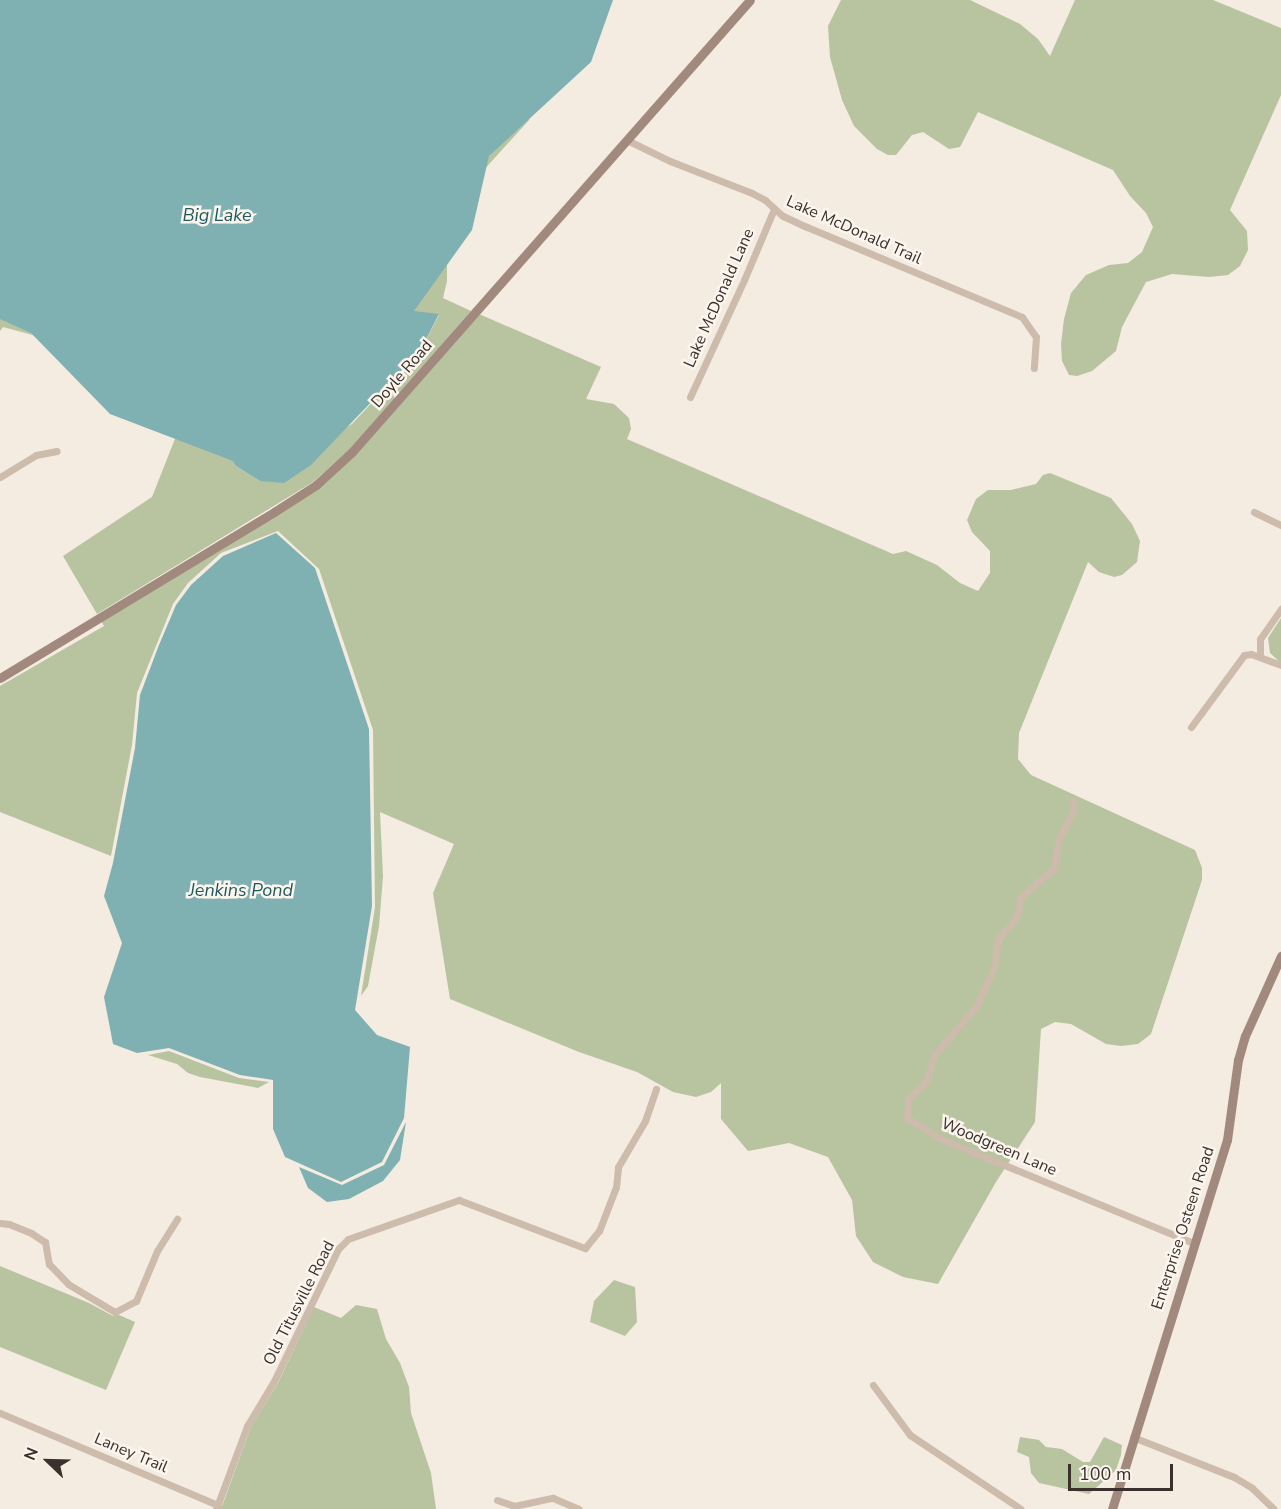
<!DOCTYPE html>
<html>
<head>
<meta charset="utf-8">
<style>
	body { margin:0 }
	#map { position:relative; width:1281px; height:1509px; overflow:hidden; background:#f4ebe1; font-family:"Nunito Sans",sans-serif }
	div>[style] { position:absolute }
	.green>* { inset:0; background:#b8c4a0 }
	.water>* { inset:0; background:#7fb0b2 }
	.street>* { height:7px; margin:-3.5px; padding:0 3.5px; transform-origin:3.5px; border-radius:3.5px; background:#cdbbac }
	.secondary>* { height:9px; margin:-4.5px; padding:0 4.5px; transform-origin:4.5px; border-radius:4.5px; background:#a18a7d }
	span { translate:-50% -50%; white-space:nowrap; text-align:center; line-height:1.15; -webkit-text-stroke:5px #fbf5ee; paint-order:stroke }
	.street-label { font-size:16px; color:#3b302b }
	.water-label { font-size:18px; color:#1f5a5e; font-style:italic }
	.north { position:absolute; left:18px; top:1431px; width:60px; height:60px; -webkit-text-stroke:4px #fbf5ee; paint-order:stroke; rotate:293deg; font-size:16px; font-weight:700; line-height:24px; text-align:center; color:#3b302b }
	.north::after { content:''; display:block; margin:auto; width:21px; height:27px; background:#3b302b; clip-path:polygon(50% 0,100% 100%,50% 72%,0 100%) }
	.scale { position:absolute; left:1068px; top:1464px; width:105px; height:27px; box-sizing:border-box; border:3px solid #3b302b; border-top:0; padding-left:8px; font-size:18px; line-height:21px; white-space:nowrap; color:#3b302b; -webkit-text-stroke:4px #fbf5ee; paint-order:stroke }
</style>
</head>
<body>
<div id="map">
	<div class="green">
		<i style="clip-path:polygon(841px 0,970px 0,1020px 24px,1038px 39px,1050px 56px,1075px 0,1213px 0,1281px 28px,1281px 95px,1230px 210px,1247px 231px,1248px 250px,1240px 266px,1228px 275px,1209px 277px,1172px 274px,1146px 282px,1122px 327px,1116px 351px,1092px 371px,1077px 376px,1069px 375px,1062px 361px,1061px 344px,1064px 319px,1071px 293px,1086px 275px,1109px 265px,1128px 263px,1142px 252px,1153px 227px,1146px 213px,1130px 196px,1113px 170px,978px 112px,960px 147px,949px 149px,923px 132px,912px 135px,896px 155px,888px 155px,877px 149px,854px 126px,842px 100px,830px 57px,828px 26px)"></i>
		<i style="clip-path:polygon(evenodd,530px 119px,481px 173px,447px 257px,447px 281px,443px 298px,471px 311px,349px 450px,313px 482px,97px 614px,63px 556px,152px 497px,184px 416px,44px 338px,3px 327px,0 331px,0 235px,530px 119px,408px 311px,439px 315px,420px 351px,352px 424px,260px 481px,236px 466px,408px 311px)"></i>
		<i style="clip-path:polygon(479px 314px,601px 367px,586px 399px,614px 404px,629px 418px,631px 429px,627px 439px,893px 554px,906px 551px,937px 565px,960px 583px,978px 591px,990px 573px,990px 551px,972px 532px,967px 520px,976px 499px,988px 490px,1011px 490px,1036px 484px,1043px 475px,1050px 473px,1111px 498px,1132px 524px,1140px 541px,1137px 562px,1122px 575px,1114px 577px,1099px 572px,1088px 562px,1019px 733px,1018px 759px,1031px 775px,1195px 850px,1202px 868px,1202px 880px,1151px 1034px,1138px 1044px,1121px 1046px,1106px 1044px,1071px 1024px,1055px 1022px,1041px 1029px,1035px 1122px,996px 1182px,938px 1284px,903px 1277px,873px 1262px,856px 1236px,852px 1200px,828px 1157px,789px 1143px,748px 1151px,721px 1119px,721px 1083px,711px 1092px,696px 1097px,673px 1092px,637px 1072px,579px 1052px,450px 999px,433px 893px,454px 844px,380px 812px,383px 876px,379px 926px,368px 986px,361px 996px,375px 907px,373px 730px,319px 569px,278px 531px,221px 553px,188px 583px,173px 604px,137px 693px,132px 745px,111px 856px,0 812px,0 686px,104px 626px,101px 621px,319px 488px,356px 455px)"></i>
		<i style="clip-path:polygon(1281px 618px,1281px 663px,1270px 653px,1268px 638px)"></i>
		<i style="clip-path:polygon(169px 1051px,239px 1078px,269px 1082px,258px 1088px,200px 1077px,188px 1073px,177px 1064px,148px 1055px)"></i>
		<i style="clip-path:polygon(0 1266px,89px 1303px,113px 1316px,119px 1315px,135px 1322px,106px 1390px,0 1347px)"></i>
		<i style="clip-path:polygon(614px 1280px,635px 1287px,637px 1322px,625px 1336px,590px 1322px,594px 1301px)"></i>
		<i style="clip-path:polygon(356px 1305px,377px 1309px,386px 1339px,400px 1363px,409px 1387px,411px 1413px,431px 1473px,436px 1509px,221px 1509px,251px 1427px,278px 1383px,314px 1307px,341px 1318px)"></i>
		<i style="clip-path:polygon(1020px 1437px,1039px 1440px,1046px 1447px,1062px 1449px,1083px 1462px,1090px 1462px,1104px 1437px,1122px 1445px,1121px 1455px,1116px 1470px,1089px 1494px,1039px 1483px,1031px 1473px,1029px 1457px,1017px 1452px)"></i>
	</div>
	<div class="water">
		<i style="clip-path:polygon(0 0,613px 0,591px 62px,489px 156px,472px 230px,414px 311px,439px 314px,420px 351px,311px 465px,284px 483px,260px 481px,236px 466px,233px 461px,110px 414px,31px 333px,0 319px)"></i>
		<i style="clip-path:polygon(276px 533px,315px 568px,369px 729px,372px 906px,355px 1010px,377px 1035px,410px 1047px,404px 1118px,382px 1162px,341px 1182px,285px 1157px,273px 1129px,273px 1080px,240px 1075px,169px 1048px,137px 1053px,113px 1044px,104px 997px,122px 943px,104px 896px,113px 863px,135px 748px,140px 695px,159px 645px,176px 605px,191px 585px,223px 556px)"></i>
		<i style="clip-path:polygon(406px 1122px,400px 1160px,383px 1181px,349px 1199px,327px 1202px,308px 1188px,299px 1167px,342px 1185px,384px 1165px)"></i>
	</div>
	<div class="street">
		<i style="left:627px;top:140px;width:48px;rotate:26deg"></i>
		<i style="left:670px;top:161px;width:88px;rotate:21.3deg"></i>
		<i style="left:752px;top:193px;width:15px;rotate:28deg"></i>
		<i style="left:765px;top:200px;width:24px;rotate:42deg"></i>
		<i style="left:783px;top:216px;width:26px;rotate:25deg"></i>
		<i style="left:807px;top:227px;width:233px;rotate:22.7deg"></i>
		<i style="left:1022px;top:317px;width:24px;rotate:55deg"></i>
		<i style="left:1036px;top:337px;width:31px;rotate:94deg"></i>
		<i style="left:690px;top:397px;width:129px;rotate:-65.2deg"></i>
		<i style="left:744px;top:280px;width:77px;rotate:-67.1deg"></i>
		<i style="left:0;top:477px;width:42px;rotate:-31.4deg"></i>
		<i style="left:36px;top:455px;width:21px;rotate:-11deg"></i>
		<i style="left:1254px;top:512px;width:30px;rotate:26deg"></i>
		<i style="left:1260px;top:657px;width:18px;rotate:-90deg"></i>
		<i style="left:1260px;top:639px;width:37px;rotate:-55deg"></i>
		<i style="left:1191px;top:727px;width:89px;rotate:-53.6deg"></i>
		<i style="left:1244px;top:655px;width:7px;rotate:-8deg"></i>
		<i style="left:1251px;top:654px;width:32px;rotate:20deg"></i>
		<i style="left:1073px;top:801px;width:9px;rotate:84deg"></i>
		<i style="left:1074px;top:810px;width:32px;rotate:118deg"></i>
		<i style="left:1059px;top:838px;width:30px;rotate:99deg"></i>
		<i style="left:1054px;top:868px;width:44px;rotate:138.7deg"></i>
		<i style="left:1021px;top:897px;width:22px;rotate:103deg"></i>
		<i style="left:1016px;top:918px;width:28px;rotate:131deg"></i>
		<i style="left:998px;top:939px;width:29px;rotate:98deg"></i>
		<i style="left:994px;top:968px;width:43px;rotate:114.8deg"></i>
		<i style="left:976px;top:1007px;width:64px;rotate:131.2deg"></i>
		<i style="left:934px;top:1055px;width:28px;rotate:107deg"></i>
		<i style="left:926px;top:1082px;width:23px;rotate:137deg"></i>
		<i style="left:909px;top:1098px;width:20px;rotate:96deg"></i>
		<i style="left:907px;top:1118px;width:38px;rotate:32deg"></i>
		<i style="left:939px;top:1138px;width:276px;rotate:22.4deg"></i>
		<i style="left:0;top:1223px;width:9px;rotate:6deg"></i>
		<i style="left:9px;top:1224px;width:24px;rotate:22deg"></i>
		<i style="left:31px;top:1233px;width:17px;rotate:33deg"></i>
		<i style="left:45px;top:1242px;width:22px;rotate:80deg"></i>
		<i style="left:49px;top:1264px;width:28px;rotate:46deg"></i>
		<i style="left:68px;top:1284px;width:55px;rotate:30.8deg"></i>
		<i style="left:115px;top:1312px;width:24px;rotate:-28deg"></i>
		<i style="left:136px;top:1301px;width:54px;rotate:-67.2deg"></i>
		<i style="left:157px;top:1251px;width:38px;rotate:-58deg"></i>
		<i style="left:873px;top:1385px;width:62px;rotate:53.5deg"></i>
		<i style="left:910px;top:1435px;width:133px;rotate:33.7deg"></i>
		<i style="left:0;top:1413px;width:237px;rotate:22.9deg"></i>
		<i style="left:1133px;top:1437px;width:109px;rotate:21.6deg"></i>
		<i style="left:1234px;top:1477px;width:21px;rotate:31deg"></i>
		<i style="left:1252px;top:1488px;width:30px;rotate:44deg"></i>
		<i style="left:497px;top:1500px;width:18px;rotate:19deg"></i>
		<i style="left:514px;top:1506px;width:40px;rotate:-12deg"></i>
		<i style="left:553px;top:1498px;width:28px;rotate:23deg"></i>
		<i style="left:216px;top:1509px;width:89px;rotate:-69.5deg"></i>
		<i style="left:247px;top:1426px;width:52px;rotate:-59deg"></i>
		<i style="left:274px;top:1381px;width:147px;rotate:-64.1deg"></i>
		<i style="left:338px;top:1249px;width:14px;rotate:-45deg"></i>
		<i style="left:348px;top:1239px;width:118px;rotate:-19.4deg"></i>
		<i style="left:459px;top:1200px;width:135px;rotate:20.9deg"></i>
		<i style="left:585px;top:1248px;width:22px;rotate:-51deg"></i>
		<i style="left:599px;top:1231px;width:47px;rotate:-68.9deg"></i>
		<i style="left:616px;top:1187px;width:20px;rotate:-84deg"></i>
		<i style="left:618px;top:1167px;width:53px;rotate:-59.6deg"></i>
		<i style="left:645px;top:1121px;width:34px;rotate:-71deg"></i>
	</div>
	<div class="secondary">
		<i style="left:0;top:678px;width:320px;rotate:-31.2deg"></i>
		<i style="left:274px;top:512px;width:50px;rotate:-32.7deg"></i>
		<i style="left:316px;top:485px;width:49px;rotate:-42.5deg"></i>
		<i style="left:352px;top:452px;width:602px;rotate:-48.64deg"></i>
		<i style="left:1112px;top:1509px;width:387px;rotate:-72.7deg"></i>
		<i style="left:1227px;top:1140px;width:81px;rotate:-82.2deg"></i>
		<i style="left:1238px;top:1060px;width:25px;rotate:-74deg"></i>
		<i style="left:1245px;top:1036px;width:88px;rotate:-65.8deg"></i>
	</div>
	<div class="street-label">
		<span style="left:854px;top:230px;rotate:24deg">Lake McDonald Trail</span>
		<span style="left:719px;top:298px;rotate:-66deg">Lake McDonald Lane</span>
		<span style="left:402px;top:374px;rotate:-49deg">Doyle Road</span>
		<span style="left:999px;top:1147px;rotate:23deg">Woodgreen Lane</span>
		<span style="left:1183px;top:1228px;rotate:-72deg">Enterprise Osteen Road</span>
		<span style="left:299px;top:1303px;rotate:-63deg">Old Titusville Road</span>
		<span style="left:131px;top:1453px;rotate:23deg">Laney Trail</span>
	</div>
	<div class="water-label">
		<span style="left:217px;top:215px">Big Lake</span>
		<span style="left:241px;top:890px">Jenkins Pond</span>
	</div>
	<div class="north">N</div>
	<div class="scale">100 m</div>
</div>
</body>
</html>
